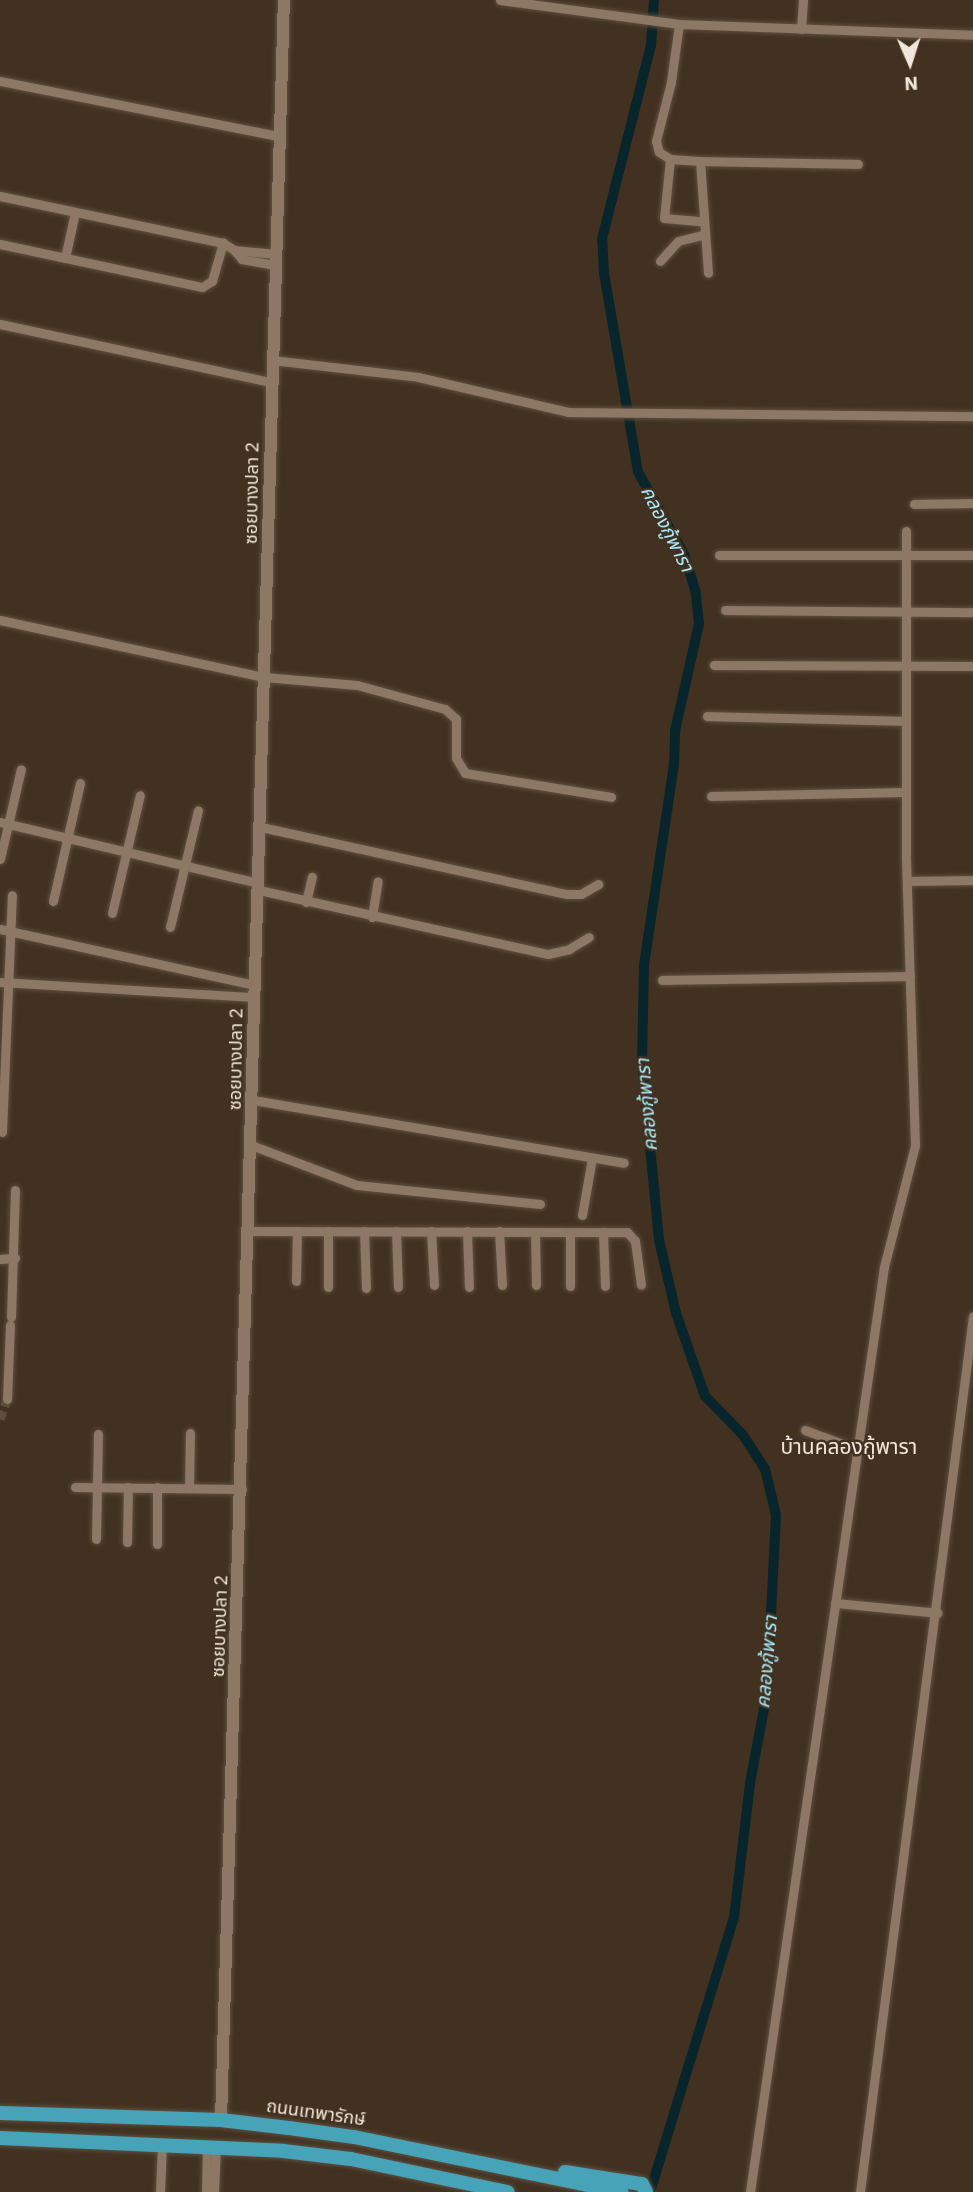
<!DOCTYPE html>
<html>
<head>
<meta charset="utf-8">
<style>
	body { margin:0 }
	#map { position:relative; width:973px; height:2192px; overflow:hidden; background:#423120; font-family:"IBM Plex Sans","Noto Sans Thai",sans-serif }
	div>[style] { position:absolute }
	.canal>* { height:10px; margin:-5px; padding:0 5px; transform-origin:5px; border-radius:5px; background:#09252c }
	.street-tunnel>* { height:9px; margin-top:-4.5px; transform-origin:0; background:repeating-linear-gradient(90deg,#5c4c3c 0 9px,transparent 0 13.5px) }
	.roads { filter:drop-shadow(0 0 2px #5d4f3f) drop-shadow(0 0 2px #5d4f3f) }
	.street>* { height:9px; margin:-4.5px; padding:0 4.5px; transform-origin:4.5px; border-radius:4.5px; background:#8c7865 }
	.secondary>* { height:12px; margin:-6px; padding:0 6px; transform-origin:6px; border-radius:6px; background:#8c7865 }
	.primary>* { height:14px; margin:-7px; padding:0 7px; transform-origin:7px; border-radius:7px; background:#47a3b7 }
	span { translate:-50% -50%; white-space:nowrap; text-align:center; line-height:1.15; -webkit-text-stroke:5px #423120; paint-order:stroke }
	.street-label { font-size:18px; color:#f2e7dc }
	.water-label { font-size:19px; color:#a8ebfe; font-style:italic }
	.quarter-label { font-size:21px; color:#f2e7dc }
	.north { position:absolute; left:875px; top:28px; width:70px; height:70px; -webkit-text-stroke:5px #423120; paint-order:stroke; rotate:177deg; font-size:19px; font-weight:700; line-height:28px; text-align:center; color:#f2e7dc }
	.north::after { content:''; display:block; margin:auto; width:24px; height:32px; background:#f2e7dc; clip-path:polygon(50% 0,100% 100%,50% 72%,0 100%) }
</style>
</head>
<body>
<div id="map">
	<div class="canal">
		<i style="left:650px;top:2192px;width:287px;rotate:-73deg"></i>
		<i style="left:734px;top:1918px;width:136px;rotate:-83.2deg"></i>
		<i style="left:750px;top:1783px;width:92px;rotate:-79.3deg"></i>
		<i style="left:767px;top:1693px;width:178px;rotate:-87.1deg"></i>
		<i style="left:776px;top:1515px;width:47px;rotate:-103.4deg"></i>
		<i style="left:765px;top:1469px;width:40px;rotate:-122.9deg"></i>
		<i style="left:743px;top:1435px;width:54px;rotate:-134.3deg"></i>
		<i style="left:705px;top:1396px;width:88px;rotate:-109.3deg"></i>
		<i style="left:676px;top:1313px;width:75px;rotate:-103.1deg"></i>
		<i style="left:659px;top:1240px;width:179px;rotate:-95.5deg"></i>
		<i style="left:642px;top:1062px;width:97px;rotate:-88.8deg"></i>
		<i style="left:644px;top:965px;width:203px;rotate:-81.5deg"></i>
		<i style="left:674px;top:764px;width:33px;rotate:-88deg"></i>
		<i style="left:675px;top:731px;width:110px;rotate:-77.4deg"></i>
		<i style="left:699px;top:624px;width:31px;rotate:-96deg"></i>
		<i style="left:696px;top:593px;width:39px;rotate:-107deg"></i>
		<i style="left:685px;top:556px;width:96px;rotate:-119.2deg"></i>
		<i style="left:638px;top:472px;width:202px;rotate:-99.7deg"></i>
		<i style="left:604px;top:273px;width:34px;rotate:-93deg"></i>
		<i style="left:602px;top:239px;width:199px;rotate:-75.8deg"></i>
		<i style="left:651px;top:46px;width:46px;rotate:-86.3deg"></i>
	</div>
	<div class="street-tunnel">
		<i style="left:0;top:1419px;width:21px;rotate:-71deg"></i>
	</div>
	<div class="roads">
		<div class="street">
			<i style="left:500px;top:0;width:181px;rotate:7.6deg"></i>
			<i style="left:679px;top:24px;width:294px;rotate:2.1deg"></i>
			<i style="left:679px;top:24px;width:59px;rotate:97.9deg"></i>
			<i style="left:671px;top:82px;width:61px;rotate:104.3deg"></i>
			<i style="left:656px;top:141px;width:11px;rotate:75deg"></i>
			<i style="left:659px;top:152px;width:13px;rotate:32deg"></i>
			<i style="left:670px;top:159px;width:30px;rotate:4deg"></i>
			<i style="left:700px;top:161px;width:112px;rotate:85.9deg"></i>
			<i style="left:801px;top:29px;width:29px;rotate:-86deg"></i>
			<i style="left:0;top:81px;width:284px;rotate:11.2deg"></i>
			<i style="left:670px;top:159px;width:59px;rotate:95.8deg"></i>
			<i style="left:664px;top:218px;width:37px;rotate:5deg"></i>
			<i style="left:700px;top:161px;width:158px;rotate:1.1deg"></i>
			<i style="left:0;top:196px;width:228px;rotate:11.9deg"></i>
			<i style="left:223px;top:243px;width:13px;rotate:32deg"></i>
			<i style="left:0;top:244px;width:207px;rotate:12deg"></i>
			<i style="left:202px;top:287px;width:12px;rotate:-31deg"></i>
			<i style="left:212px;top:281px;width:40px;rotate:-74deg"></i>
			<i style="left:65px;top:258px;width:47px;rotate:-77.7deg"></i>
			<i style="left:660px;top:261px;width:27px;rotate:-48deg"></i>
			<i style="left:678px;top:241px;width:25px;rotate:-14deg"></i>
			<i style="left:275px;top:265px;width:34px;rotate:-170deg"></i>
			<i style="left:242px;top:259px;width:12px;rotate:-132deg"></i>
			<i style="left:234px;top:250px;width:42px;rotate:5.4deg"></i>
			<i style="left:0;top:324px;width:277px;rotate:12.1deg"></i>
			<i style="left:272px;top:360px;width:147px;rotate:6.6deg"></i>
			<i style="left:418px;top:377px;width:154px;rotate:13.1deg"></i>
			<i style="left:568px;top:412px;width:405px;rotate:0.6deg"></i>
			<i style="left:914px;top:504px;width:59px;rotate:-1deg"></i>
			<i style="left:719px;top:555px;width:254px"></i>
			<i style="left:725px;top:610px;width:248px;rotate:0.5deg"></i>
			<i style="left:0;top:620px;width:270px;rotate:12.2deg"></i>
			<i style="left:264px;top:677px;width:93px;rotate:4.9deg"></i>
			<i style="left:357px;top:685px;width:91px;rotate:15.3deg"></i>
			<i style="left:445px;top:709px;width:15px;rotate:42deg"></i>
			<i style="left:456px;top:719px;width:39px;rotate:90deg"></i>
			<i style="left:456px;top:758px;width:17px;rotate:59deg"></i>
			<i style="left:465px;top:773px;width:148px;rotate:9.3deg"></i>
			<i style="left:714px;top:665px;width:259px;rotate:0.2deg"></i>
			<i style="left:707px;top:716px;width:198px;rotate:1.4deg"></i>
			<i style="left:711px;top:796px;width:194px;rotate:-1.2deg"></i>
			<i style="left:0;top:822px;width:265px;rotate:13.3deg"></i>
			<i style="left:261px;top:827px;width:313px;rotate:12.4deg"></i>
			<i style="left:567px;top:894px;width:14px"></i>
			<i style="left:581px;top:894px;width:20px;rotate:-30deg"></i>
			<i style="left:0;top:859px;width:92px;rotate:-76.9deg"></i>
			<i style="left:908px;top:881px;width:65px;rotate:-0.9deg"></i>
			<i style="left:259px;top:890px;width:296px;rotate:12.5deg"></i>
			<i style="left:548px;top:954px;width:22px;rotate:-13deg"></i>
			<i style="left:569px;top:949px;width:23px;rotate:-31deg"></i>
			<i style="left:53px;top:901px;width:121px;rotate:-77.1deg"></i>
			<i style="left:306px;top:902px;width:26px;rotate:-77deg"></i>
			<i style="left:112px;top:913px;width:121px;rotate:-76.7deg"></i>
			<i style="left:372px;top:917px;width:36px;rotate:-81deg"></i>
			<i style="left:170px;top:927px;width:120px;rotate:-76.5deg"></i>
			<i style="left:0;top:929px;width:261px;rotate:12.4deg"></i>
			<i style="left:662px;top:980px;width:248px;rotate:-0.9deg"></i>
			<i style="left:0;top:982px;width:255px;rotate:3.4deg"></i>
			<i style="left:253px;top:1100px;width:376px;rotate:9.6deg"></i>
			<i style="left:2px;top:1132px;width:237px;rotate:-87.6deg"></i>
			<i style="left:251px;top:1145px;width:113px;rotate:20.7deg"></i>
			<i style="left:357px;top:1185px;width:184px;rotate:5.9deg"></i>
			<i style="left:582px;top:1215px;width:58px;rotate:-80deg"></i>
			<i style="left:250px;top:1231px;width:377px;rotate:0.2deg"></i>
			<i style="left:627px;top:1232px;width:12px;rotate:48deg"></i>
			<i style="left:635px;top:1241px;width:44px;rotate:82.2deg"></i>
			<i style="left:328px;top:1231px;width:56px;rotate:90deg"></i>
			<i style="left:364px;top:1231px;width:57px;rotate:88deg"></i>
			<i style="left:396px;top:1231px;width:56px;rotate:88deg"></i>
			<i style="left:431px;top:1231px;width:54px;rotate:86.8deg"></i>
			<i style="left:467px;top:1231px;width:56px;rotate:88deg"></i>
			<i style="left:499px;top:1231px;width:54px;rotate:86.8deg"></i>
			<i style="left:535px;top:1232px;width:53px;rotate:88.9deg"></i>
			<i style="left:570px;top:1232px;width:54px;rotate:90deg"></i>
			<i style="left:603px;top:1232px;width:54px;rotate:87.9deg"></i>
			<i style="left:0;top:1259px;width:15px;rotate:-4deg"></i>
			<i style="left:296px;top:1281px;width:50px;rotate:-88.9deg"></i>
			<i style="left:11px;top:1317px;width:127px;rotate:-88.2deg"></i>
			<i style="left:7px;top:1399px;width:74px;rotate:-87.7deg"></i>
			<i style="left:805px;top:1430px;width:54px;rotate:20.4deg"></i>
			<i style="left:75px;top:1487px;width:167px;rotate:0.7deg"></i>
			<i style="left:189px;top:1488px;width:55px;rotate:-89deg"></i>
			<i style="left:96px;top:1539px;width:105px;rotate:-88.9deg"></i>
			<i style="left:127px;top:1542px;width:55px;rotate:-89deg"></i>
			<i style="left:157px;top:1544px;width:57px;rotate:-90deg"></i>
			<i style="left:835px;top:1603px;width:103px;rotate:5.5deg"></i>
			<i style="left:160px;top:2192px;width:48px;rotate:-87.6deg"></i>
			<i style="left:206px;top:2192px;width:46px;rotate:-88.8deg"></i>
			<i style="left:214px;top:2192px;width:46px;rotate:-87.5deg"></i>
			<i style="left:750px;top:2192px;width:935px;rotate:-81.76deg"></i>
			<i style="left:884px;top:1267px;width:126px;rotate:-75.7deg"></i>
			<i style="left:915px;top:1145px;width:290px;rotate:-91.8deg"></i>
			<i style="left:906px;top:855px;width:324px;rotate:-90deg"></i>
			<i style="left:860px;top:2192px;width:883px;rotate:-82.65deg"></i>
		</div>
		<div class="secondary">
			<i style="left:221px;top:2120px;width:2121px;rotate:-88.3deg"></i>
		</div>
		<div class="primary">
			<i style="left:0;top:2113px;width:221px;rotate:1.8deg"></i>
			<i style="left:221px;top:2120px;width:68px;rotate:6.7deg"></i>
			<i style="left:289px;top:2128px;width:66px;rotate:7.9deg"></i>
			<i style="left:354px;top:2137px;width:273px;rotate:11.6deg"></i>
			<i style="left:0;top:2138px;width:283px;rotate:2.6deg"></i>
			<i style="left:283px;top:2151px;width:68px;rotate:6.7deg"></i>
			<i style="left:351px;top:2159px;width:160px;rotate:11.9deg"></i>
			<i style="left:565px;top:2172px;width:78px;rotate:8.9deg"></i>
			<i style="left:642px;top:2184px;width:9px;rotate:63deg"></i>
		</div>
	</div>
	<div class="street-label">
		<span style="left:252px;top:493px;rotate:-89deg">ซอยบางปลา 2</span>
		<span style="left:236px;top:1059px;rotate:-89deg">ซอยบางปลา 2</span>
		<span style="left:220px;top:1626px;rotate:-88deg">ซอยบางปลา 2</span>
		<span style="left:316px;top:2113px;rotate:8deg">ถนนเทพารักษ์</span>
	</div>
	<div class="water-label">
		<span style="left:667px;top:529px;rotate:63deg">คลองกู้พารา</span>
		<span style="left:647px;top:1105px;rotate:-95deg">คลองกู้พารา</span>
		<span style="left:767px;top:1662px;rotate:-85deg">คลองกู้พารา</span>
	</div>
	<div class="quarter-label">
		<span style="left:849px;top:1446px">บ้านคลองกู้พารา</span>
	</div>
	<div class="north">N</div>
</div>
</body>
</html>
